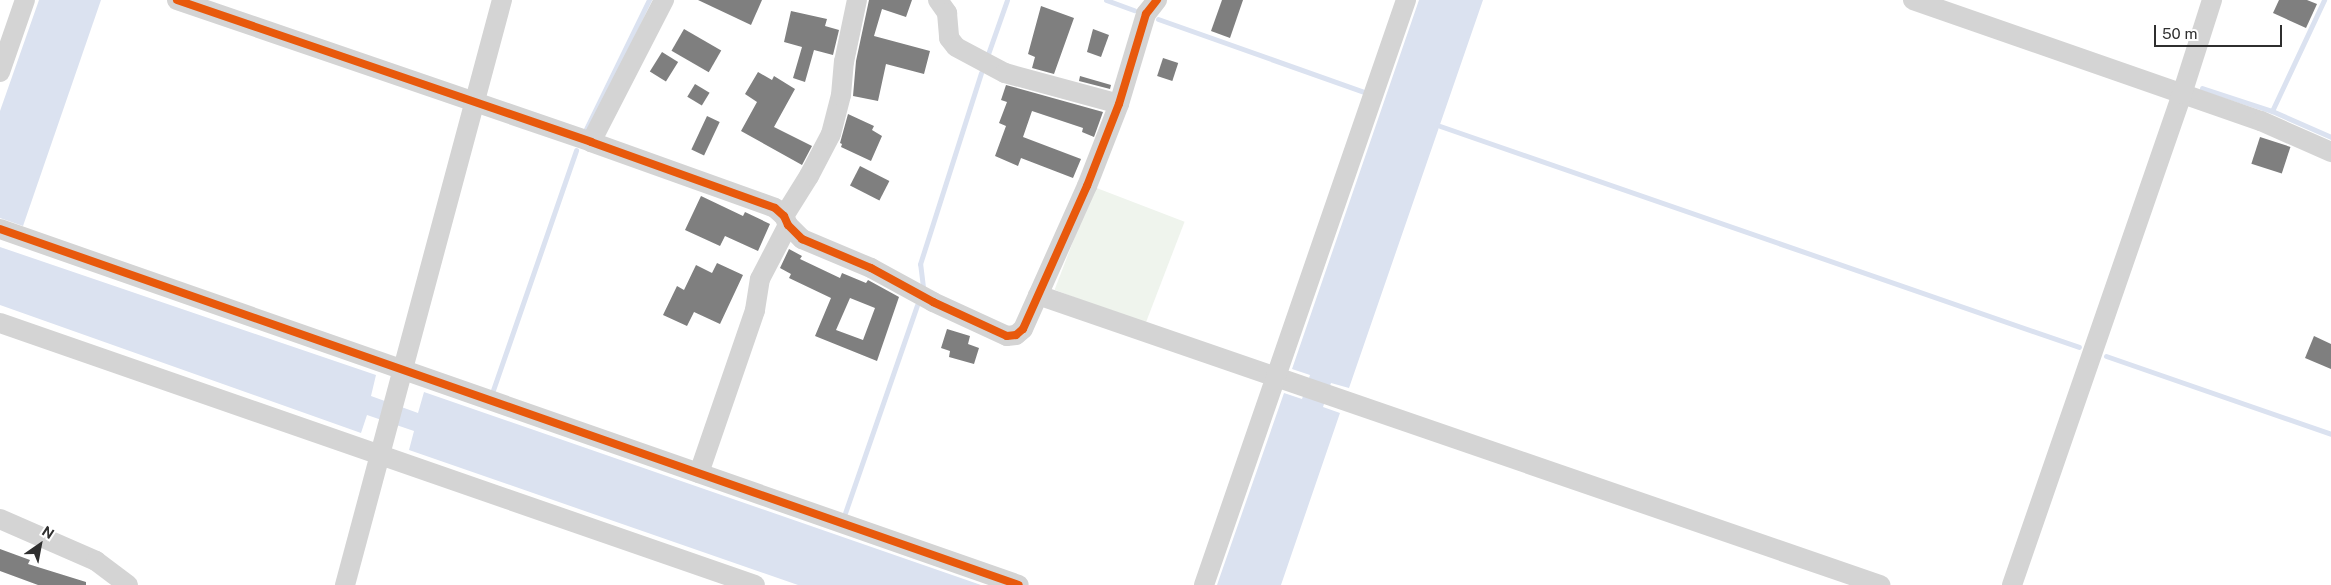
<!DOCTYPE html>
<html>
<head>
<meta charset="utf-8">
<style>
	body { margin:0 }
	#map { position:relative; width:2331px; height:585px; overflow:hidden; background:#fff; font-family:"Public Sans",sans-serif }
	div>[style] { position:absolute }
	.green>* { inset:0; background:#eff4ed; transform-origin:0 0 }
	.water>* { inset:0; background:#dbe2f0 }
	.stream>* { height:5px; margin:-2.5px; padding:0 2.5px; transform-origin:2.5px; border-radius:2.5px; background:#dbe2f0 }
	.building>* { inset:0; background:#7f7f7f; transform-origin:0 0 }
	.minor>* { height:20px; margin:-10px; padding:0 10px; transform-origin:10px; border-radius:10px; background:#d4d4d4 }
	.cycleway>* { height:8px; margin:-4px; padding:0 4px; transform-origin:4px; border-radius:4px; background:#e8590c }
	span { translate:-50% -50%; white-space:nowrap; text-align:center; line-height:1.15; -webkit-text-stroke:5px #fff; paint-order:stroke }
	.north { position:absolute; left:15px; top:520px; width:50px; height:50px; -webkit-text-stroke:4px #fff; paint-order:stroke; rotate:33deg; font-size:14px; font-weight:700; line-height:20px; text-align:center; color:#2f2f2f }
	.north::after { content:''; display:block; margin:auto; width:18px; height:22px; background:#2f2f2f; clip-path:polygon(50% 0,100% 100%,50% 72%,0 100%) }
	.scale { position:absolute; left:2154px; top:25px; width:128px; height:22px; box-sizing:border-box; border:2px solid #2f2f2f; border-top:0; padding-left:6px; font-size:15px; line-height:18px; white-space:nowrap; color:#2f2f2f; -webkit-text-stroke:4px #fff; paint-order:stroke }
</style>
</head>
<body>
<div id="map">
	<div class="green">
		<i style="left:1094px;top:187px;width:97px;height:110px;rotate:21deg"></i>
	</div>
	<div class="water">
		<i style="clip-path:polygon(39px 0,101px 0,23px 226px,0 218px,0 111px)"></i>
		<i style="clip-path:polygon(1419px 0,1483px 0,1349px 388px,1331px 383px,1323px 407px,1340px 413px,1281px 585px,1217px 585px,1284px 393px,1302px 399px,1310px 375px,1292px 369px)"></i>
		<i style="clip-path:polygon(0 247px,376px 375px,371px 396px,418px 413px,424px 392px,981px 585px,798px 585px,409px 450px,414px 431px,367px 415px,361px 433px,0 305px)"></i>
	</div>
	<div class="stream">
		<i style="left:1106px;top:0;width:30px;rotate:20deg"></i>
		<i style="left:1158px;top:19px;width:219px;rotate:19.5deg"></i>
		<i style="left:988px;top:54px;width:57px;rotate:-70.6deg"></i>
		<i style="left:2202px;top:88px;width:74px;rotate:18.2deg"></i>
		<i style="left:2272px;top:111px;width:64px;rotate:23.8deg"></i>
		<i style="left:2272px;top:111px;width:123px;rotate:-64.9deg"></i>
		<i style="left:1440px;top:126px;width:676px;rotate:19.08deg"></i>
		<i style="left:585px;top:131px;width:146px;rotate:-64deg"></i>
		<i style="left:923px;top:287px;width:23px;rotate:-97deg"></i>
		<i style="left:920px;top:264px;width:201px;rotate:-72.3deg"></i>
		<i style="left:2106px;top:356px;width:238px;rotate:19.1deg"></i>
		<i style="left:492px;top:393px;width:257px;rotate:-70.9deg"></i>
		<i style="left:845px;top:513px;width:220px;rotate:-70.9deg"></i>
	</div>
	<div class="building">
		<i style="clip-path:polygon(698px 0,762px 0,751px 25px)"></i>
		<i style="clip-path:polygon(869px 0,912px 0,906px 17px,882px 9px,874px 36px,930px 51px,924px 74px,886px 64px,878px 101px,853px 96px,856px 61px)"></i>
		<i style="clip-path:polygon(1222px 0,1243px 0,1230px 38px,1211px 31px)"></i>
		<i style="clip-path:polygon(2279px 0,2307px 0,2317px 4px,2306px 28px,2273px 13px)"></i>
		<i style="clip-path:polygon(1041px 6px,1074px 18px,1054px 74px,1032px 68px,1035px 57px,1028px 54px)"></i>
		<i style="clip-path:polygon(791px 11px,827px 19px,825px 26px,839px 30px,833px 55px,814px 50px,805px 82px,793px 78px,802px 47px,784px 42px)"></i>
		<i style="left:684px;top:29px;width:43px;height:25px;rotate:30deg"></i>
		<i style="clip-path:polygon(1093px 29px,1109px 35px,1101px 57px,1087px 52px)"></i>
		<i style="left:662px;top:52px;width:19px;height:23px;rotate:32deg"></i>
		<i style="left:1163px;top:58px;width:16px;height:19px;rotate:18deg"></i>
		<i style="clip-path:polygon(758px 72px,772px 80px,774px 76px,795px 89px,774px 127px,812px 146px,802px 165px,741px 131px,757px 102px,745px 94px)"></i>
		<i style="clip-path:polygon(1080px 76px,1111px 85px,1110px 89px,1079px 81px)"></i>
		<i style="left:695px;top:84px;width:17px;height:15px;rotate:31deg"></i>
		<i style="clip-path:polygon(1006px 85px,1103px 112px,1094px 137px,1082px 132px,1083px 128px,1032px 111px,1023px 137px,1081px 159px,1073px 178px,1021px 158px,1018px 166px,995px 156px,1006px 126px,999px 123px,1007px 102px,1001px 100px)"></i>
		<i style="clip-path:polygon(848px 114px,874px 126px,872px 130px,882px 136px,871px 161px,841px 147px,842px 144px,840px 143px)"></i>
		<i style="left:707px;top:116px;width:14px;height:37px;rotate:25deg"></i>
		<i style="left:2260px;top:137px;width:32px;height:28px;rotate:18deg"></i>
		<i style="left:860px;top:166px;width:33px;height:22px;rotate:27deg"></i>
		<i style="clip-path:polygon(701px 196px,743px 216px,745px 212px,770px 224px,758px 251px,725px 236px,720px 246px,685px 230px)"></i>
		<i style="clip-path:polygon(evenodd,789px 249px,802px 256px,800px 259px,840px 278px,842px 273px,866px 283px,868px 280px,899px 297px,877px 361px,815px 336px,831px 298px,789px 278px,791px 274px,780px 268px,789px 249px,850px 298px,875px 308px,863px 340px,836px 330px,850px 298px)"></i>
		<i style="clip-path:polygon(717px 263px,743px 275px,720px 324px,694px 312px,687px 326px,663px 315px,677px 286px,684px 290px,696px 265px,712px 273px)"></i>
		<i style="clip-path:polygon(947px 329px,970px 336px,968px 344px,979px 348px,974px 364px,949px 357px,950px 351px,941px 348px)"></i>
		<i style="clip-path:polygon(2314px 336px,2331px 344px,2331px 369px,2305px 358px)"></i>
		<i style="clip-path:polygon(0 549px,30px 560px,28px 564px,86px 582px,86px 585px,38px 585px,0 571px)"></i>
	</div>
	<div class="minor">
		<i style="left:177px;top:0;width:438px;rotate:18.9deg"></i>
		<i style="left:591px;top:142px;width:195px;rotate:19.7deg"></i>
		<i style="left:775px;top:208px;width:12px;rotate:42deg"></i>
		<i style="left:784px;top:216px;width:10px;rotate:66deg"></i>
		<i style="left:788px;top:225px;width:20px;rotate:45deg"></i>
		<i style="left:802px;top:239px;width:75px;rotate:22.8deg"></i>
		<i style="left:871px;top:268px;width:71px;rotate:28.7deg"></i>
		<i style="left:933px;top:302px;width:81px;rotate:24.7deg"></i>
		<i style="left:1007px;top:336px;width:9px;rotate:-6deg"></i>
		<i style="left:1016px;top:335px;width:9px;rotate:-41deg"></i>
		<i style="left:1023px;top:329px;width:157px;rotate:-65.9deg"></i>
		<i style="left:1087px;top:186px;width:88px;rotate:-68.7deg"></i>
		<i style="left:1119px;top:104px;width:94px;rotate:-73.3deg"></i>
		<i style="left:1146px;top:14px;width:18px;rotate:-52deg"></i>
		<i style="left:938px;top:0;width:16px;rotate:55deg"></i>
		<i style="left:947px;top:13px;width:25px;rotate:85deg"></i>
		<i style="left:949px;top:38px;width:11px;rotate:52deg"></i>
		<i style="left:956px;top:47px;width:55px;rotate:28deg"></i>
		<i style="left:1005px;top:73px;width:118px;rotate:15.2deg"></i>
		<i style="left:1913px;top:0;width:368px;rotate:19.2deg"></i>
		<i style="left:2261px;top:121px;width:77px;rotate:23.9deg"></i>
		<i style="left:0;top:72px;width:76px;rotate:-70.9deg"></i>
		<i style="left:591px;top:142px;width:160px;rotate:-62.8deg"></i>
		<i style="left:784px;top:216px;width:47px;rotate:-58deg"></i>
		<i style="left:809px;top:176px;width:47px;rotate:-62.4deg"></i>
		<i style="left:831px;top:134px;width:40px;rotate:-75.6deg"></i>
		<i style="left:841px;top:95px;width:33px;rotate:-85deg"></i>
		<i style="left:844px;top:62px;width:63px;rotate:-78.2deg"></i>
		<i style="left:0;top:229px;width:1079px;rotate:19.26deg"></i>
		<i style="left:1038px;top:295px;width:891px;rotate:19deg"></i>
		<i style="left:0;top:323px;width:799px;rotate:19.14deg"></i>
		<i style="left:699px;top:473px;width:172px;rotate:-71deg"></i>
		<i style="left:755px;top:310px;width:31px;rotate:-81deg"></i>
		<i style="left:760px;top:279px;width:61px;rotate:-62.6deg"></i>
		<i style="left:0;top:519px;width:105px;rotate:23.6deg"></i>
		<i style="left:96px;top:561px;width:40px;rotate:37deg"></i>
		<i style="left:345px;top:585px;width:606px;rotate:-74.98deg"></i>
		<i style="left:1204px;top:585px;width:619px;rotate:-70.95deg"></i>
		<i style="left:2012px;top:585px;width:520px;rotate:-70.9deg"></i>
		<i style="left:2182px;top:94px;width:99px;rotate:-72.3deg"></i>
	</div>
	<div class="cycleway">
		<i style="left:177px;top:0;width:438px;rotate:18.9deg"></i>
		<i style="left:591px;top:142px;width:195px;rotate:19.7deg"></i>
		<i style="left:775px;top:208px;width:12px;rotate:42deg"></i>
		<i style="left:784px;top:216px;width:10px;rotate:66deg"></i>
		<i style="left:788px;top:225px;width:20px;rotate:45deg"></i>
		<i style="left:802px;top:239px;width:75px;rotate:22.8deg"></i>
		<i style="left:871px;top:268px;width:71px;rotate:28.7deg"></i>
		<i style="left:933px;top:302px;width:81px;rotate:24.7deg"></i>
		<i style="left:1007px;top:336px;width:9px;rotate:-6deg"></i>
		<i style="left:1016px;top:335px;width:9px;rotate:-41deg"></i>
		<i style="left:1023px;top:329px;width:157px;rotate:-65.9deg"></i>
		<i style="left:1087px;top:186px;width:88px;rotate:-68.7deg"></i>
		<i style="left:1119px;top:104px;width:94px;rotate:-73.3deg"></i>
		<i style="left:1146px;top:14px;width:18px;rotate:-52deg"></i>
		<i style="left:0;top:229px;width:1079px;rotate:19.26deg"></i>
	</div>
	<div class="north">N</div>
	<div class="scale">50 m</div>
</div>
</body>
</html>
